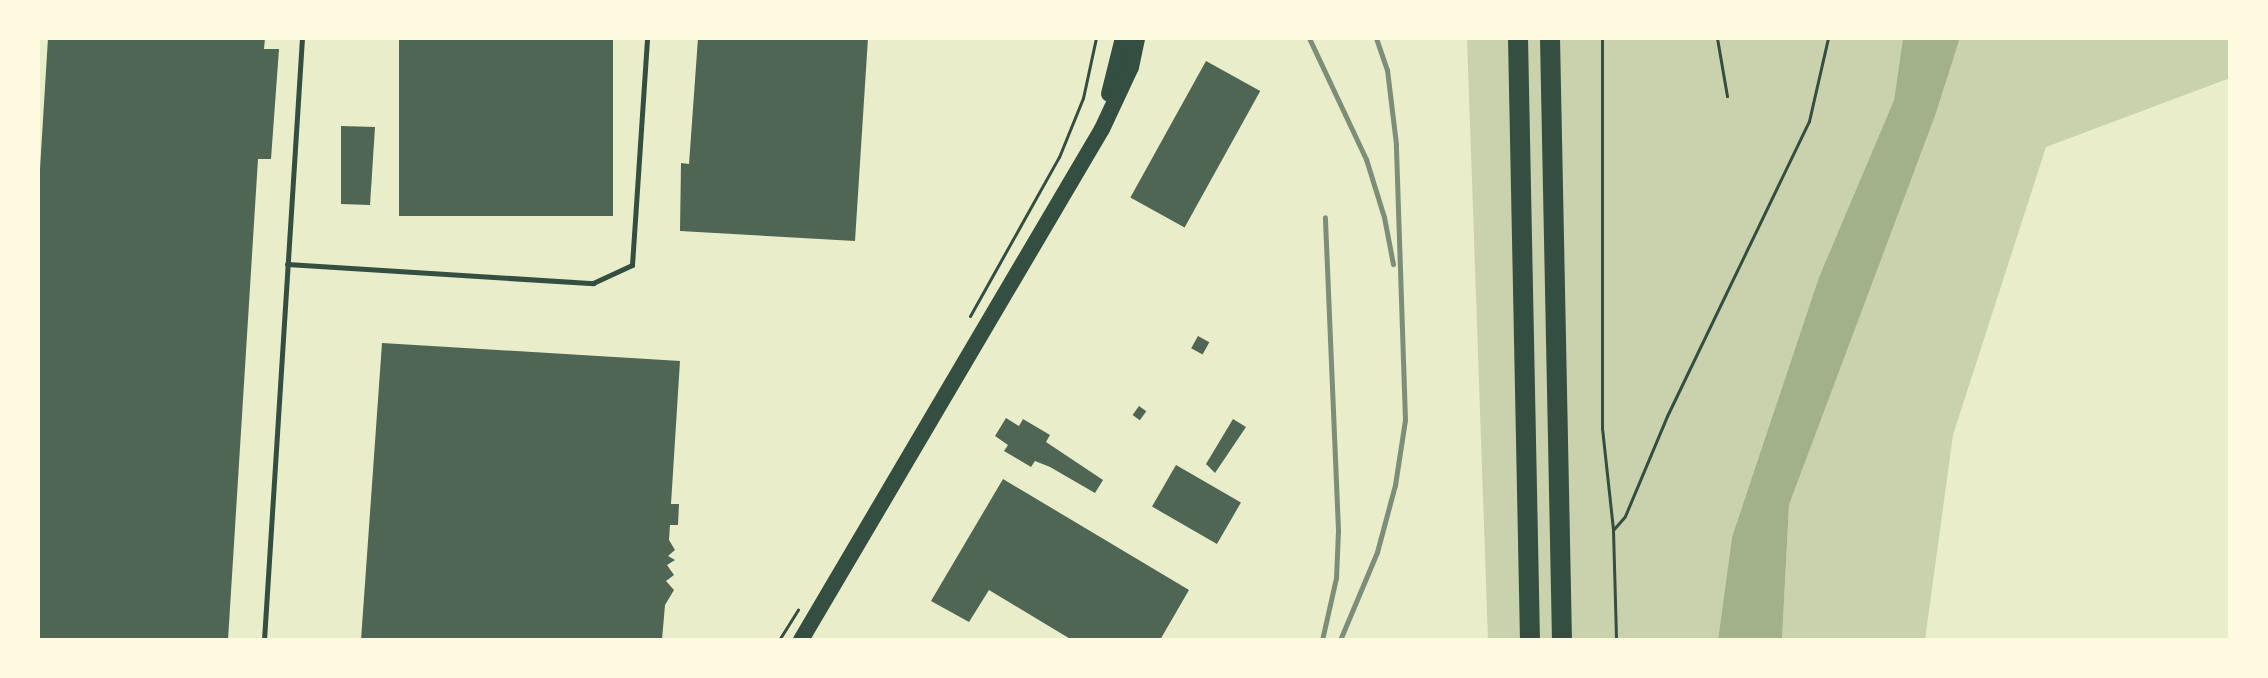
<!DOCTYPE html>
<html>
<head>
<meta charset="utf-8">
<style>
	body { margin:0 }
	#map { position:relative; width:2268px; height:678px; overflow:hidden; background:#e9edc9; font-family:"Crimson Pro",serif }
	div>[style] { position:absolute }
	.green>* { inset:0; background:#cad2ad }
	.water>* { inset:0; background:#a3b18a }
	.building>* { inset:0; background:#4f6655; transform-origin:0 0 }
	.path>* { height:3px; margin:-1.5px; padding:0 1.5px; transform-origin:1.5px; border-radius:1.5px; background:#344e41 }
	.service>* { height:5px; margin:-2.5px; padding:0 2.5px; transform-origin:2.5px; border-radius:2.5px; background:#344e41 }
	.secondary>* { height:16px; margin:-8px; padding:0 8px; transform-origin:8px; border-radius:8px; background:#344e41 }
	.motorway>* { height:20px; margin:-10px; padding:0 10px; transform-origin:10px; border-radius:10px; background:#344e41 }
	.rail>* { height:5px; margin:-2.5px; padding:0 2.5px; transform-origin:2.5px; border-radius:2.5px; background:#7c8e77 }
	span { translate:-50% -50%; white-space:nowrap; text-align:center; line-height:1.15; -webkit-text-stroke:6px #fefae0; paint-order:stroke }
	.frame { position:absolute; inset:0; border:40px solid #fefae0; pointer-events:none }
</style>
</head>
<body>
<div id="map">
	<div class="green">
		<i style="clip-path:polygon(1467px 38px,1903px 38px,1894px 100px,1819px 277px,1732px 537px,1718px 640px,1488px 640px)"></i>
		<i style="clip-path:polygon(1960px 38px,2230px 38px,2230px 78px,2046px 147px,1953px 435px,1925px 640px,1782px 640px,1789px 505px,1935px 116px)"></i>
	</div>
	<div class="water">
		<i style="clip-path:polygon(1903px 38px,1960px 38px,1935px 116px,1789px 505px,1782px 640px,1718px 640px,1732px 537px,1819px 277px,1894px 100px)"></i>
	</div>
	<div class="building">
		<i style="clip-path:polygon(48px 38px,265px 38px,264px 49px,279px 49px,271px 159px,258px 159px,228px 640px,38px 640px,38px 201px)"></i>
		<i style="left:399px;top:38px;width:214px;height:178px"></i>
		<i style="clip-path:polygon(698px 38px,868px 38px,855px 241px,680px 231px,681px 163px,689px 164px)"></i>
		<i style="left:1206px;top:61px;width:62px;height:156px;rotate:29deg"></i>
		<i style="clip-path:polygon(341px 126px,375px 127px,370px 205px,341px 204px)"></i>
		<i style="left:1198px;top:336px;width:13px;height:14px;rotate:29deg"></i>
		<i style="clip-path:polygon(382px 343px,680px 361px,671px 504px,679px 504px,678px 525px,670px 525px,669px 540px,675px 550px,668px 556px,675px 560px,667px 565px,674px 575px,666px 581px,674px 590px,665px 605px,662px 640px,361px 640px)"></i>
		<i style="left:1139px;top:406px;width:9px;height:11px;rotate:36deg"></i>
		<i style="clip-path:polygon(1006px 418px,1019px 426px,1023px 419px,1050px 435px,1046px 442px,1103px 480px,1095px 493px,1050px 467px,1035px 461px,1031px 467px,1004px 451px,1008px 445px,995px 436px)"></i>
		<i style="clip-path:polygon(1233px 419px,1246px 427px,1215px 473px,1206px 464px)"></i>
		<i style="left:1176px;top:465px;width:75px;height:48px;rotate:30deg"></i>
		<i style="clip-path:polygon(1003px 479px,1189px 590px,1160px 640px,1072px 640px,989px 590px,969px 622px,931px 601px)"></i>
	</div>
	<div class="path">
		<i style="left:1602px;top:38px;width:390px;rotate:90deg"></i>
		<i style="left:1602px;top:428px;width:103px;rotate:83.8deg"></i>
		<i style="left:1613px;top:530px;width:110px;rotate:88.4deg"></i>
		<i style="left:1717px;top:38px;width:59px;rotate:80.2deg"></i>
		<i style="left:970px;top:316px;width:182px;rotate:-60.8deg"></i>
		<i style="left:1059px;top:157px;width:64px;rotate:-67.9deg"></i>
		<i style="left:1083px;top:98px;width:61px;rotate:-77.8deg"></i>
		<i style="left:1613px;top:530px;width:18px;rotate:-49deg"></i>
		<i style="left:1625px;top:516px;width:108px;rotate:-67.2deg"></i>
		<i style="left:1667px;top:416px;width:327px;rotate:-64.3deg"></i>
		<i style="left:1809px;top:121px;width:85px;rotate:-77.1deg"></i>
		<i style="left:779px;top:640px;width:36px;rotate:-58deg"></i>
	</div>
	<div class="service">
		<i style="left:287px;top:264px;width:307px;rotate:3.6deg"></i>
		<i style="left:593px;top:283px;width:43px;rotate:-24.8deg"></i>
		<i style="left:632px;top:265px;width:227px;rotate:-86.2deg"></i>
		<i style="left:264px;top:640px;width:603px;rotate:-86.39deg"></i>
	</div>
	<div class="secondary">
		<i style="left:1109px;top:94px;width:58px;rotate:-76deg"></i>
		<i style="left:801px;top:640px;width:593px;rotate:-59.5deg"></i>
		<i style="left:1102px;top:129px;width:68px;rotate:-64.9deg"></i>
		<i style="left:1131px;top:67px;width:30px;rotate:-78deg"></i>
	</div>
	<div class="motorway">
		<i style="left:1518px;top:38px;width:602px;rotate:88.86deg"></i>
		<i style="left:1550px;top:38px;width:602px;rotate:88.86deg"></i>
	</div>
	<div class="rail">
		<i style="left:1309px;top:38px;width:134px;rotate:64.8deg"></i>
		<i style="left:1366px;top:159px;width:61px;rotate:72.8deg"></i>
		<i style="left:1384px;top:217px;width:48px;rotate:79.2deg"></i>
		<i style="left:1322px;top:640px;width:64px;rotate:-77.3deg"></i>
		<i style="left:1336px;top:578px;width:48px;rotate:-87.6deg"></i>
		<i style="left:1338px;top:530px;width:313px;rotate:-92.4deg"></i>
		<i style="left:1340px;top:640px;width:95px;rotate:-67.2deg"></i>
		<i style="left:1377px;top:552px;width:69px;rotate:-75deg"></i>
		<i style="left:1395px;top:485px;width:66px;rotate:-81.3deg"></i>
		<i style="left:1405px;top:420px;width:276px;rotate:-91.9deg"></i>
		<i style="left:1396px;top:144px;width:75px;rotate:-96.9deg"></i>
		<i style="left:1387px;top:70px;width:34px;rotate:-109deg"></i>
	</div>
	<div class="frame"></div>
</div>
</body>
</html>
